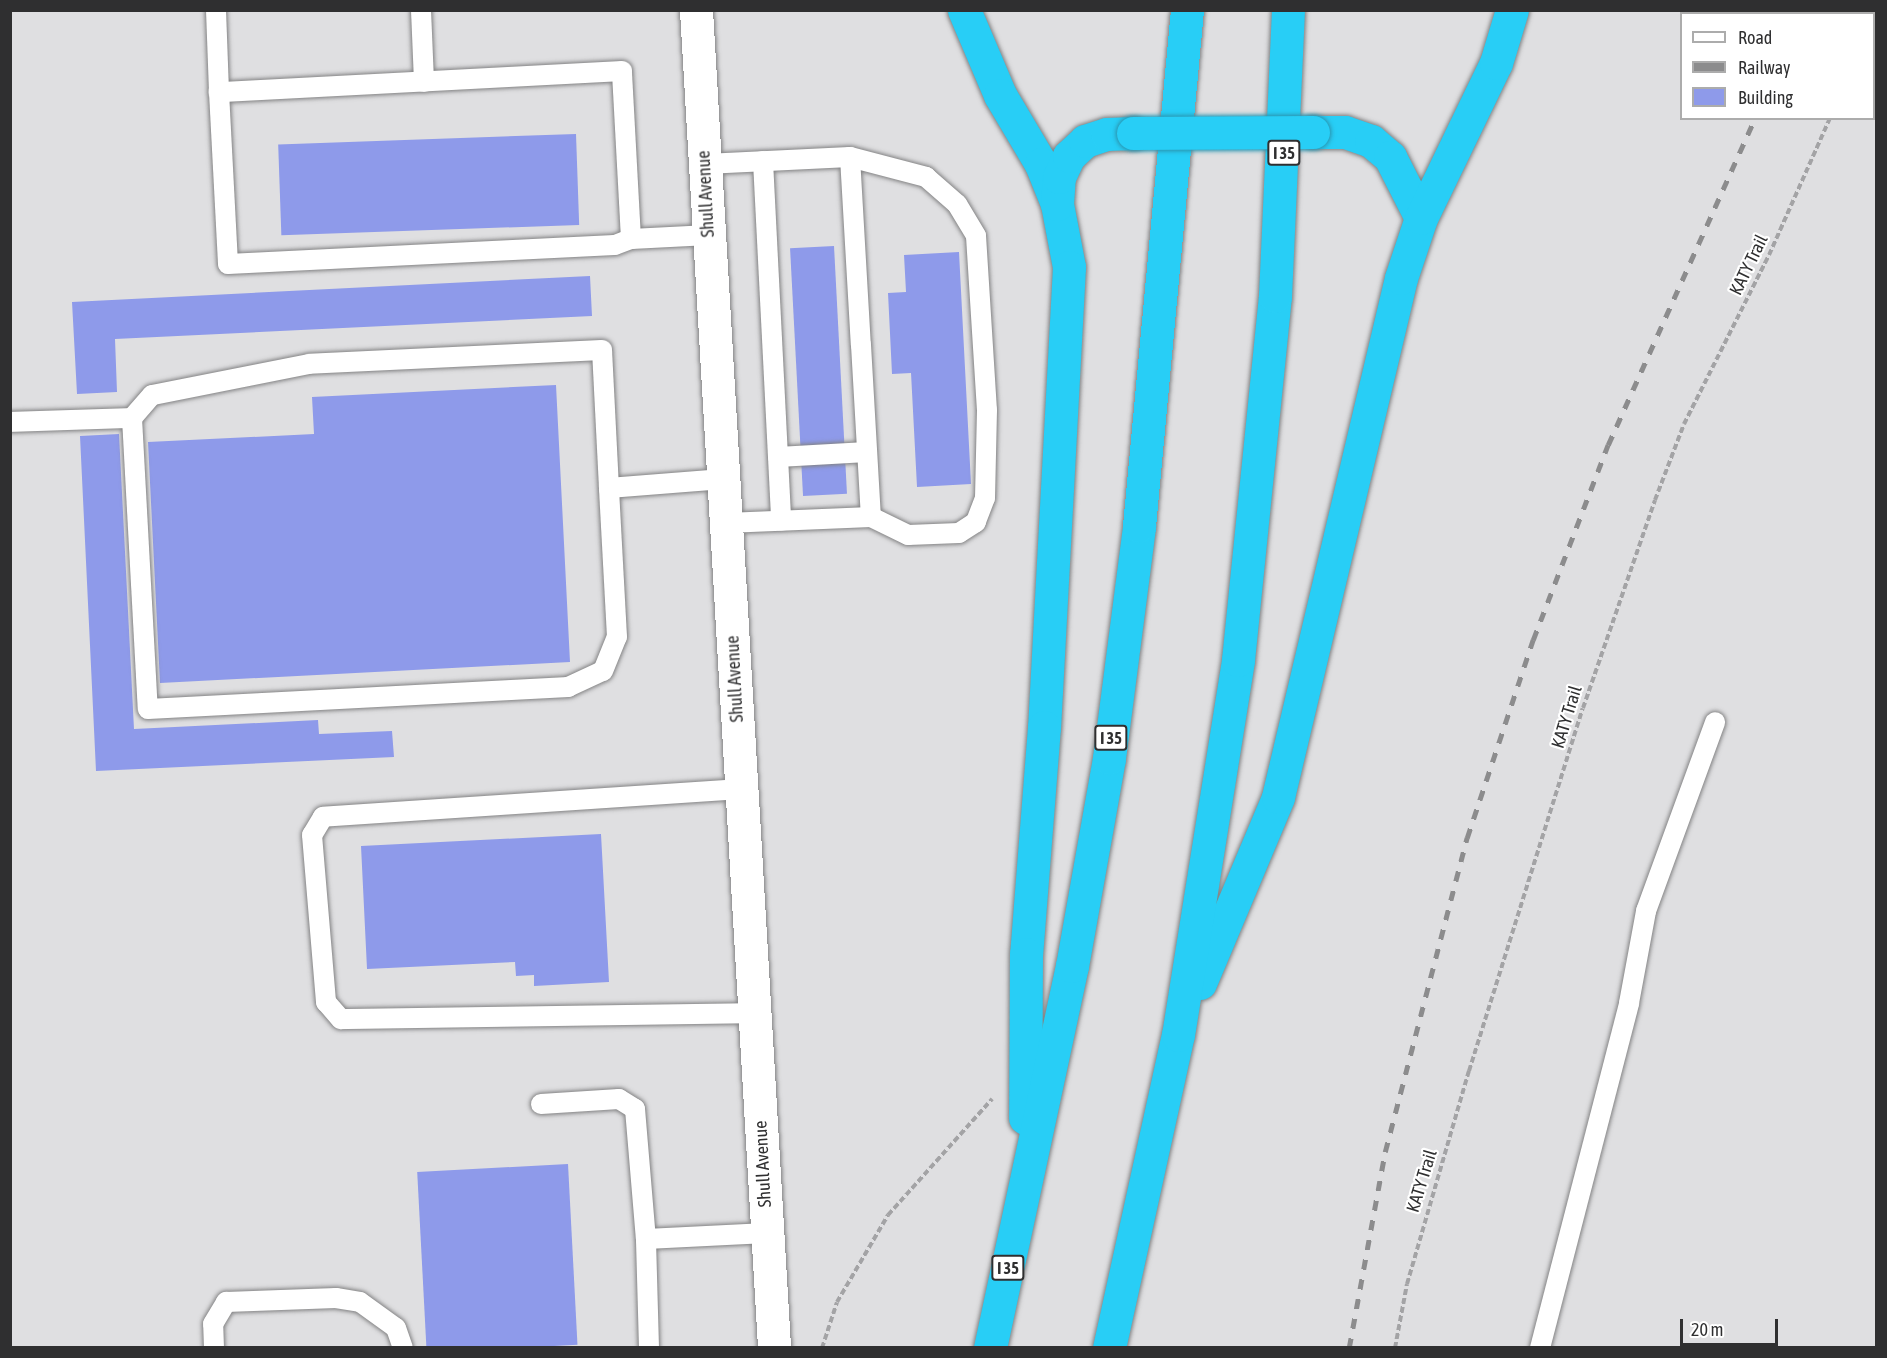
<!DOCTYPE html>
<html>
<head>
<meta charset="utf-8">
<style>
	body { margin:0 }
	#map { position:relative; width:1887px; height:1358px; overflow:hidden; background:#dfdfe1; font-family:"Asap Condensed",sans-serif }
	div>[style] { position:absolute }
	.building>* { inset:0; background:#8e9aea; transform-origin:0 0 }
	.path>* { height:4px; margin-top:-2px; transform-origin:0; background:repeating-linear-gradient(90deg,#a3a3a5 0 6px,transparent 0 9px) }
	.roads { filter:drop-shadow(0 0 2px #838384) drop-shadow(0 0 2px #838384) }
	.service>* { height:20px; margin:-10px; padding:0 10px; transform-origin:10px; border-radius:10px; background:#fff }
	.tertiary>* { height:33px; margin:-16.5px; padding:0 16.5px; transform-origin:16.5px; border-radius:16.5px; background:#fff }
	.motorway>* { height:33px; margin:-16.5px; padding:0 16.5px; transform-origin:16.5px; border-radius:16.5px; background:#28cef6 }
	.rail>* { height:4.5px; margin-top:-2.25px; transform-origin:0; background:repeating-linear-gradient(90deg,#8c8c8d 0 10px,transparent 0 20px) }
	.bridges { filter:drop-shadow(0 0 2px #2a96b1) drop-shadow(0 0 2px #2a96b1) }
	.motorway-bridge>* { height:33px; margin:-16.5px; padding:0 16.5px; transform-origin:16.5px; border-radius:16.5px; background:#28cef6 }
	span { translate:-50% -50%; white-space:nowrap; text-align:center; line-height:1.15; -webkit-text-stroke:4.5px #fff; paint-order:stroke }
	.shield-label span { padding:2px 4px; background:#fff; border:2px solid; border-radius:4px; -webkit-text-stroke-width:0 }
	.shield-label { font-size:16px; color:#2f2f30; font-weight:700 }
	.street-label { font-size:18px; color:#2f2f30 }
	.frame { position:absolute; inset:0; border:12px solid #2f2f30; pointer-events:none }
	.legend { position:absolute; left:1680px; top:12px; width:195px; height:108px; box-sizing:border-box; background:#fff; border:2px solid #acacac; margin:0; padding:8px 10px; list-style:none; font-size:18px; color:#2f2f30 }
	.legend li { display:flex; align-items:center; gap:12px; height:30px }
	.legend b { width:30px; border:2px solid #acacac }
	.scale { position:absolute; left:1680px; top:1319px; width:98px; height:27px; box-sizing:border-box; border:3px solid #2f2f30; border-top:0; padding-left:8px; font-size:18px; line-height:21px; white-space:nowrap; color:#2f2f30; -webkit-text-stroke:4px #fff; paint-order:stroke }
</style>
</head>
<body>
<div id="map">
	<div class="building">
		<i style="left:576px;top:134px;width:91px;height:298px;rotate:88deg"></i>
		<i style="left:834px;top:246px;width:248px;height:44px;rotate:87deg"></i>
		<i style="clip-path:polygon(959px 252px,971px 484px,917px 487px,911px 373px,892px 374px,888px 293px,906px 292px,904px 255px)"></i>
		<i style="clip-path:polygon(590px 276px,592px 316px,115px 339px,117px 392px,77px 394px,72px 302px)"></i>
		<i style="clip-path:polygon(556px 385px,570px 662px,160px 683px,148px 442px,314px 434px,312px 397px)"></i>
		<i style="clip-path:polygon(119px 434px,134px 729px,318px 720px,319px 734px,392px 731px,394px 757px,96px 771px,80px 436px)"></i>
		<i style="clip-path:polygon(601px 834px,609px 982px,534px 986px,534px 975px,516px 976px,515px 962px,367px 969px,361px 846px)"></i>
		<i style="left:568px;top:1164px;width:181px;height:151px;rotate:87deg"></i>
	</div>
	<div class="path">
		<i style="left:1867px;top:14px;width:4px;rotate:-76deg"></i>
		<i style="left:822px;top:1348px;width:48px;rotate:-71.9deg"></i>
		<i style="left:837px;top:1302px;width:101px;rotate:-59.6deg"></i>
		<i style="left:888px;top:1215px;width:156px;rotate:-48.1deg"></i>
		<i style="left:1395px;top:1348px;width:65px;rotate:-79.4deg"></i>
		<i style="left:1407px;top:1284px;width:222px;rotate:-73.8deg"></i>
		<i style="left:1469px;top:1071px;width:380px;rotate:-72.6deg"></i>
		<i style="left:1583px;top:708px;width:220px;rotate:-70.9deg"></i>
		<i style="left:1655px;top:500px;width:81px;rotate:-69.1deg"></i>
		<i style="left:1684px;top:424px;width:189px;rotate:-63.3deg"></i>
		<i style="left:1769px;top:255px;width:150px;rotate:-66deg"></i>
	</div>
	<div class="roads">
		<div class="service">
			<i style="left:216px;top:10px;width:82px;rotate:87.9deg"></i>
			<i style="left:421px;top:10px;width:72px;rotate:87.6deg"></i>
			<i style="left:850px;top:157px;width:79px;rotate:14.7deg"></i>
			<i style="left:926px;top:177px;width:41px;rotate:41.1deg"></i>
			<i style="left:957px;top:204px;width:37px;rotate:59deg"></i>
			<i style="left:976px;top:236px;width:174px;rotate:86.4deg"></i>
			<i style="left:987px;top:410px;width:88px;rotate:91.3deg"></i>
			<i style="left:985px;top:498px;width:26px;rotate:111deg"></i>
			<i style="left:976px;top:522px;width:20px;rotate:147deg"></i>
			<i style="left:959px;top:533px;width:51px;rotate:177.8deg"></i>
			<i style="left:908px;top:535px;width:41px;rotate:-154.1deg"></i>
			<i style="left:763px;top:161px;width:360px;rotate:87.1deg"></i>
			<i style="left:705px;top:164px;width:145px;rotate:-2.8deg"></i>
			<i style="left:850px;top:157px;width:188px;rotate:86.7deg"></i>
			<i style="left:861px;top:345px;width:172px;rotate:86.7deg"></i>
			<i style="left:871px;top:517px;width:145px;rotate:177.6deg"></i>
			<i style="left:631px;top:239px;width:168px;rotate:-93.1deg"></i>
			<i style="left:622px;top:71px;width:404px;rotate:177deg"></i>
			<i style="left:219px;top:92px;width:172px;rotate:87deg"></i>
			<i style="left:228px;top:264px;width:387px;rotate:-2.8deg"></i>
			<i style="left:615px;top:245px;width:17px;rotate:-21deg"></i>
			<i style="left:631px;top:239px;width:78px;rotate:-2.9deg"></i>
			<i style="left:10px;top:422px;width:122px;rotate:-1.9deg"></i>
			<i style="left:778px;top:457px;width:89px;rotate:-3.2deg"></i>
			<i style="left:609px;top:488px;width:138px;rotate:-92.9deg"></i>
			<i style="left:602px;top:350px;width:293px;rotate:177.3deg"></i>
			<i style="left:309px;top:364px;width:160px;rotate:168.8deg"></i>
			<i style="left:152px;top:395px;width:30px;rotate:131deg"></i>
			<i style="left:132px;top:418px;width:291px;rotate:86.9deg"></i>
			<i style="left:148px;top:709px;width:421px;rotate:-3deg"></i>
			<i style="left:568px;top:687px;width:38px;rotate:-25deg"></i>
			<i style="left:603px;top:671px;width:37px;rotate:-68deg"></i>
			<i style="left:617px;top:637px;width:149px;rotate:-93.1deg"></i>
			<i style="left:609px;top:488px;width:114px;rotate:-4.5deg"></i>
			<i style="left:741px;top:789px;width:419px;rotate:176.2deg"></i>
			<i style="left:323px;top:817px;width:21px;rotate:121deg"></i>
			<i style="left:312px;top:835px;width:168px;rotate:85.2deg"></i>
			<i style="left:326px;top:1002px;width:23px;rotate:49deg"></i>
			<i style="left:341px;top:1019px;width:413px;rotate:-0.8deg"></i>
			<i style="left:541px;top:1104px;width:78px;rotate:-3.7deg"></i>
			<i style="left:619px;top:1099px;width:19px;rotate:32deg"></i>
			<i style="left:635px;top:1109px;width:130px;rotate:85.2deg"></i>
			<i style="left:214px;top:1348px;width:24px;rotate:-92deg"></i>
			<i style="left:213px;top:1324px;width:26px;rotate:-59deg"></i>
			<i style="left:226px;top:1302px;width:110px;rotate:-2.1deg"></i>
			<i style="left:336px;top:1298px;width:24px;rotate:9deg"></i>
			<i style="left:360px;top:1302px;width:44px;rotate:35.8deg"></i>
			<i style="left:396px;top:1328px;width:21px;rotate:71deg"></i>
			<i style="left:649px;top:1348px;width:109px;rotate:-91.6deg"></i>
			<i style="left:646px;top:1239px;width:121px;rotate:-2.8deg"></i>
			<i style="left:1540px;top:1348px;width:356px;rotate:-75.5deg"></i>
			<i style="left:1629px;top:1003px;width:94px;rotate:-79.5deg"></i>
			<i style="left:1646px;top:911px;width:201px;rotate:-69.9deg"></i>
		</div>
		<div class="tertiary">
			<i style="left:696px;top:10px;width:1340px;rotate:86.66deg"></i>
		</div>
		<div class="motorway">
			<i style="left:964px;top:10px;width:92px;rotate:67deg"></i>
			<i style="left:1000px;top:95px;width:80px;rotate:59.3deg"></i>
			<i style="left:1041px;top:164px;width:43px;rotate:68.2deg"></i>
			<i style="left:1057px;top:204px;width:64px;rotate:79.2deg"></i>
			<i style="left:1069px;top:267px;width:461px;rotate:93.1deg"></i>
			<i style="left:1044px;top:727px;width:228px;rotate:94.5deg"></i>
			<i style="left:1026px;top:954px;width:164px;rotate:90.3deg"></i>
			<i style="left:1313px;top:132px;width:32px"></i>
			<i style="left:1345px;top:132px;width:28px;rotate:19deg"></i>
			<i style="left:1371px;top:141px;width:25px;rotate:40deg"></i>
			<i style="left:1390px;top:157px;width:68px;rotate:63.1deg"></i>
			<i style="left:1057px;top:204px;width:27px;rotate:-86deg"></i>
			<i style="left:1059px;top:177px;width:23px;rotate:-65deg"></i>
			<i style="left:1069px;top:156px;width:22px;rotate:-43deg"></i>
			<i style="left:1085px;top:141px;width:23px;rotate:-18deg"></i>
			<i style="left:1107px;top:134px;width:26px;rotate:-2deg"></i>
			<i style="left:1200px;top:983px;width:202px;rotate:-67.2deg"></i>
			<i style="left:1278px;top:797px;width:533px;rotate:-76.67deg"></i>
			<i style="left:1401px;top:278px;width:63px;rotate:-71.6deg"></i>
			<i style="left:1421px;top:218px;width:172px;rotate:-64.2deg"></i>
			<i style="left:1496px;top:63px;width:55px;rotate:-73.2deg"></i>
			<i style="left:990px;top:1348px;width:391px;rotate:-77.9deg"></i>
			<i style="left:1072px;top:966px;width:211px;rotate:-79.9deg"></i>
			<i style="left:1109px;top:758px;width:234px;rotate:-82.6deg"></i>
			<i style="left:1139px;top:526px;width:518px;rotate:-84.69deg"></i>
			<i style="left:1109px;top:1348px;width:321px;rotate:-77.6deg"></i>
			<i style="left:1178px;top:1035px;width:380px;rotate:-80.9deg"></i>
			<i style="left:1238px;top:660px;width:366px;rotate:-84.2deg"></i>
			<i style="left:1275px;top:296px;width:286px;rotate:-87.4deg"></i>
		</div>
	</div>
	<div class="rail">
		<i style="left:1804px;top:14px;width:4px;rotate:-76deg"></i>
		<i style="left:1349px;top:1348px;width:199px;rotate:-79.6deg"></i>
		<i style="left:1385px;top:1152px;width:325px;rotate:-75.4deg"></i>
		<i style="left:1467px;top:838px;width:209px;rotate:-71.6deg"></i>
		<i style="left:1533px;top:640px;width:209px;rotate:-69deg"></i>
		<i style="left:1608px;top:445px;width:359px;rotate:-65.8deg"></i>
	</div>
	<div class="bridges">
		<div class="motorway-bridge">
			<i style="left:1133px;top:133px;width:180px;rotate:-0.3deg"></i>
		</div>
	</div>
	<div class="shield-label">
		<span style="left:1284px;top:153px">I 35</span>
		<span style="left:1111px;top:738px">I 35</span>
		<span style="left:1008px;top:1268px">I 35</span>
	</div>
	<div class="street-label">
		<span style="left:706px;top:194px;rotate:-93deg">Shull Avenue</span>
		<span style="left:1749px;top:265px;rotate:-64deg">KATY Trail</span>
		<span style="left:735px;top:679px;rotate:-93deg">Shull Avenue</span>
		<span style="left:1567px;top:717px;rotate:-73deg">KATY Trail</span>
		<span style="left:763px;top:1164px;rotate:-93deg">Shull Avenue</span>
		<span style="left:1422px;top:1181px;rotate:-73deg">KATY Trail</span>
	</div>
	<div class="frame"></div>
	<ul class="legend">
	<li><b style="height:8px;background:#fff"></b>Road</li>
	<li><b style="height:8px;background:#8c8c8d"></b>Railway</li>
	<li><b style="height:16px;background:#8e9aea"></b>Building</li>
	</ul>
	<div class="scale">20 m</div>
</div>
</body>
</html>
